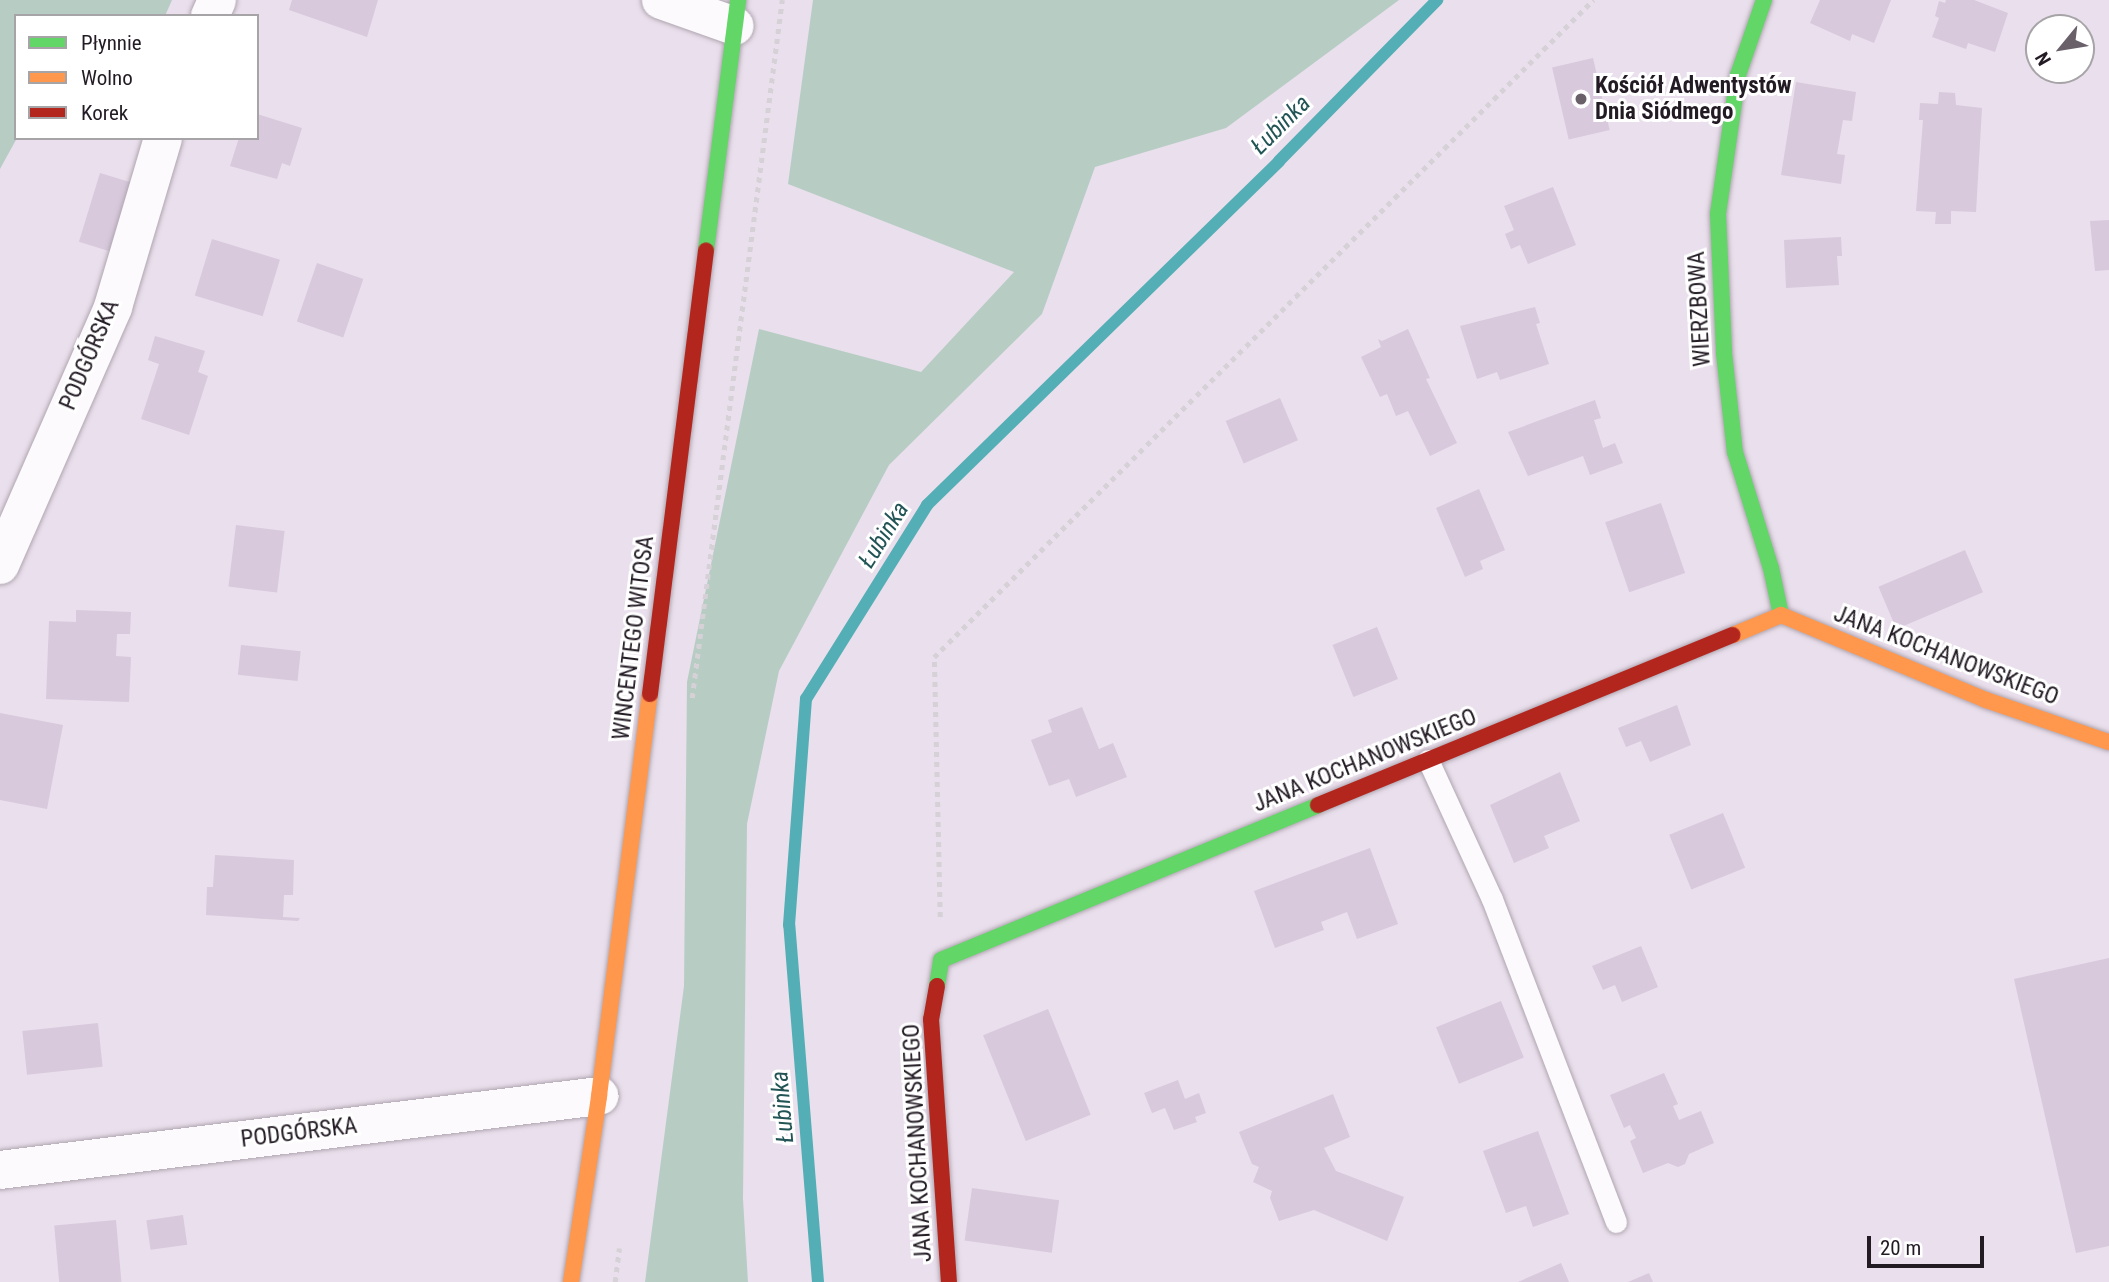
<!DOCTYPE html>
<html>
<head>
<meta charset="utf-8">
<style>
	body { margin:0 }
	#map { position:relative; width:2109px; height:1282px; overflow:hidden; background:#eadfec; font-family:"Roboto Condensed",sans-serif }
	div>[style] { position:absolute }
	.green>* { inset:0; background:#b7cdc4 }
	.stream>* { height:12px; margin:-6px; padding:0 6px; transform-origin:6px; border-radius:6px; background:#54aeb5 }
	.building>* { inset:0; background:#d8c9dc; transform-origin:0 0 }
	.path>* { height:4.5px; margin-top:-2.25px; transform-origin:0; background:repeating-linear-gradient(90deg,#d5d1d6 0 5px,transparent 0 10px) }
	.roads { filter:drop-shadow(0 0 2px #afa6b1) drop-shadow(0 0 2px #afa6b1) }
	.lane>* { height:21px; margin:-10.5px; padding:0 10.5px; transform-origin:10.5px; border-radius:10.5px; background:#fcfafc }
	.street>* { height:38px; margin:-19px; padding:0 19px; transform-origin:19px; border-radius:19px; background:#fcfafc }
	.fast>* { height:16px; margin:-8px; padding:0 8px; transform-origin:8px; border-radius:8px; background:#63d668 }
	.slow>* { height:16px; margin:-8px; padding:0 8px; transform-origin:8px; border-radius:8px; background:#ff974d }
	.jam>* { height:16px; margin:-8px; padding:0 8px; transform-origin:8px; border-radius:8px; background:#b3261e }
	.dots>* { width:19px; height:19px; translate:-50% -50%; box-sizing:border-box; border:4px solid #fff; border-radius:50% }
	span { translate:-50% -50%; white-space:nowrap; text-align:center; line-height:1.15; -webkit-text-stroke:6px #fff; paint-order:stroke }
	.poi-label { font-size:23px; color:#231b24; font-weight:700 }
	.left { translate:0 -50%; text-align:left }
	.street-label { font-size:23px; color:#231b24 }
	.water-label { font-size:24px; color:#225455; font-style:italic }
	.legend { position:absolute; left:14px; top:14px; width:245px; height:126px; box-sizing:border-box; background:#fff; border:2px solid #a7a4a7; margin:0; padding:9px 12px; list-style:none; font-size:21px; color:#231b24 }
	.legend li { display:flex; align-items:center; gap:14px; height:35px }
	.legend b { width:35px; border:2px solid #a7a4a7 }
	.north { position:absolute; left:2025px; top:14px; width:70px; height:70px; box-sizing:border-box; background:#fff; border:2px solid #a7a4a7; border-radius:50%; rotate:240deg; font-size:19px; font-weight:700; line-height:28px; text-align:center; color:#231b24 }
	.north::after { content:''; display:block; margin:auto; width:24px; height:32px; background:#69606a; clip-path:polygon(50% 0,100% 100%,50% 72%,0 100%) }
	.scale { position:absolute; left:1867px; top:1236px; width:117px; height:32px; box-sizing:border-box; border:4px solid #231b24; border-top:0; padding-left:9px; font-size:21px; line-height:24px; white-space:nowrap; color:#231b24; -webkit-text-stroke:5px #fff; paint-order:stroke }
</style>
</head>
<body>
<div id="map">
	<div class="green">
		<i style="clip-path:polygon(0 0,172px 0,165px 16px,16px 16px,17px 138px,0 169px)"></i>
		<i style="clip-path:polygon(813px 0,1399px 0,1226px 128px,1095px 167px,1042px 314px,889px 465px,779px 671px,747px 824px,743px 1199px,748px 1282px,645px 1282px,684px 986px,687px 682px,759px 329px,921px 372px,1014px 272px,788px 184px)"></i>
	</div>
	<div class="stream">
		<i style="left:818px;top:1282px;width:358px;rotate:-94.6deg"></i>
		<i style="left:789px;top:925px;width:227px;rotate:-85.7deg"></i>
		<i style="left:806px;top:699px;width:229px;rotate:-58deg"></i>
		<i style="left:927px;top:505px;width:492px;rotate:-44.3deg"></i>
		<i style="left:1279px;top:161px;width:226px;rotate:-45.5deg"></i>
	</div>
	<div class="building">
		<i style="clip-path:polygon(292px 0,378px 0,367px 37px,289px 10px)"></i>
		<i style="clip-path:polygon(1820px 0,1891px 0,1874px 43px,1852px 34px,1850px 41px,1810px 23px)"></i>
		<i style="clip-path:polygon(1946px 0,1974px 0,2008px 13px,1995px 52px,1968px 43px,1966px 49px,1932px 37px,1939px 18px,1935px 16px,1939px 1px,1945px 3px)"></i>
		<i style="left:1593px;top:58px;width:74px;height:42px;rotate:77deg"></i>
		<i style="clip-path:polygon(1796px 82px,1856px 92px,1852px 121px,1843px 120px,1837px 154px,1845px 155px,1841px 184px,1781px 175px)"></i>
		<i style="clip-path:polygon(1939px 92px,1955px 93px,1956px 105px,1982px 108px,1976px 212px,1951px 211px,1951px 224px,1935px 224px,1936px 212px,1916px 211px,1923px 120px,1919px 120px,1920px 103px,1938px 104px)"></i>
		<i style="clip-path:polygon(257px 114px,302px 128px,290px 166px,282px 163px,277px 179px,230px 166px,239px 138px,257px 138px)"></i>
		<i style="left:100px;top:173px;width:37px;height:72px;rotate:17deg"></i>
		<i style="clip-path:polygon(1553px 187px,1576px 245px,1528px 264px,1520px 245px,1511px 249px,1505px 234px,1514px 230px,1504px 206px)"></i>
		<i style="clip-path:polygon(2109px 220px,2109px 270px,2095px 271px,2090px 221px)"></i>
		<i style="clip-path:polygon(1841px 237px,1842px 256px,1837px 256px,1839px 285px,1786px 288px,1784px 240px)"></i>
		<i style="left:212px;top:239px;width:71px;height:59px;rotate:17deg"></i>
		<i style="left:317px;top:263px;width:49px;height:62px;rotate:19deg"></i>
		<i style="clip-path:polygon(1535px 307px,1540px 323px,1536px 324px,1549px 364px,1500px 380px,1497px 372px,1477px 379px,1460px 326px)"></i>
		<i style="clip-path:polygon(1408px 329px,1430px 378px,1426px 379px,1457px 443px,1430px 456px,1408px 411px,1396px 416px,1387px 394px,1380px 397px,1361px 357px,1381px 347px,1378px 339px,1382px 341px)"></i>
		<i style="clip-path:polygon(155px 336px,205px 351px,198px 372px,208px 376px,189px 435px,141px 419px,159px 364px,148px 360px)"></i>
		<i style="left:1280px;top:398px;width:46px;height:59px;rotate:67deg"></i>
		<i style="clip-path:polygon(1595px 400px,1601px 418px,1594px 420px,1603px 448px,1615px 443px,1623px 463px,1590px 475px,1583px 456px,1528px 476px,1508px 432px)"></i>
		<i style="clip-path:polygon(1479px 489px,1505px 550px,1480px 561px,1483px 569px,1465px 577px,1436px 508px)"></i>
		<i style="left:1661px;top:503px;width:74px;height:59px;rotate:71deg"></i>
		<i style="left:236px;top:525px;width:49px;height:62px;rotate:7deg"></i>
		<i style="left:1965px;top:550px;width:46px;height:94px;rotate:67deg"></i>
		<i style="clip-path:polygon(76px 610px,131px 612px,130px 634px,117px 634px,116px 656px,131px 657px,129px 702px,46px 699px,49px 621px,76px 622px)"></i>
		<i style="left:1377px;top:627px;width:56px;height:48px;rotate:68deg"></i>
		<i style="left:241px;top:645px;width:60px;height:30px;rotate:6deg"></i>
		<i style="clip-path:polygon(1677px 705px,1691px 745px,1650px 762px,1641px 741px,1626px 747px,1618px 728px)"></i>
		<i style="clip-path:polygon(1082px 707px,1099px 749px,1113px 743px,1127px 777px,1076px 797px,1069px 779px,1049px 786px,1031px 740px,1052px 732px,1048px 720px)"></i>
		<i style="clip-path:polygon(0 713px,63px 725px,47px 809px,0 800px)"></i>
		<i style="clip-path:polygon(1560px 772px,1580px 821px,1544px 836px,1549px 848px,1514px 863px,1490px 805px)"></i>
		<i style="left:1723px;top:813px;width:59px;height:58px;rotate:68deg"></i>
		<i style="clip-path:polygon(1370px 848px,1398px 924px,1357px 939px,1347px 912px,1321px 922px,1324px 930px,1275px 948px,1254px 891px)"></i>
		<i style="clip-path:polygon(215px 855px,294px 860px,293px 895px,284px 895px,283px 917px,300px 918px,298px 921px,206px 915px,207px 887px,213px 887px)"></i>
		<i style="clip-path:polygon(1641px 946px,1658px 987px,1622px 1002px,1615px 985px,1603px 990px,1592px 966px)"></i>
		<i style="clip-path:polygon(2109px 958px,2109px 1246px,2076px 1253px,2014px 979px)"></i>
		<i style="left:1501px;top:1001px;width:61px;height:70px;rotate:68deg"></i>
		<i style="left:1048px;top:1009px;width:114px;height:70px;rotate:68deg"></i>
		<i style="left:98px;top:1023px;width:44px;height:76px;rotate:84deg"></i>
		<i style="clip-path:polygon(1664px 1073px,1678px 1104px,1673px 1106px,1679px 1120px,1701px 1111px,1714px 1143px,1689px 1154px,1685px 1164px,1678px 1167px,1668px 1163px,1643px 1173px,1630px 1141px,1636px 1138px,1630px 1125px,1624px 1128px,1610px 1095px)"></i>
		<i style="clip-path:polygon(1178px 1080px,1185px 1099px,1199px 1093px,1206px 1113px,1195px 1117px,1197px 1122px,1174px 1130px,1165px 1108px,1152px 1113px,1144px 1093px)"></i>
		<i style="clip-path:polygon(1333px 1094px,1350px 1137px,1324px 1148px,1336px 1171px,1404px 1197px,1387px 1241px,1314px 1210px,1279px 1221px,1270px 1198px,1272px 1191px,1253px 1182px,1259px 1167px,1252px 1164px,1239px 1132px)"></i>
		<i style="clip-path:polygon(1538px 1131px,1569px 1214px,1533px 1227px,1526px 1206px,1506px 1213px,1483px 1151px)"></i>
		<i style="left:972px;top:1188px;width:88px;height:53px;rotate:8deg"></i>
		<i style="left:183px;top:1215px;width:30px;height:37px;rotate:82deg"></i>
		<i style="left:116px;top:1220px;width:62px;height:62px;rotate:85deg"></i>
		<i style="clip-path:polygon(1561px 1263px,1569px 1282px,1518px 1282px)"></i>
		<i style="clip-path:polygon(1649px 1273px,1653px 1282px,1628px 1282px)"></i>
	</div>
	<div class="path">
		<i style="left:692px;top:698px;width:704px;rotate:-82.65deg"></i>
		<i style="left:940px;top:917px;width:260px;rotate:-91.3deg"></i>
		<i style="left:934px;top:657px;width:931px;rotate:-44.91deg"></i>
		<i style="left:615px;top:1282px;width:34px;rotate:-83deg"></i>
	</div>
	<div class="roads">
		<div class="lane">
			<i style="left:1428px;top:760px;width:153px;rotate:65.3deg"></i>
			<i style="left:1492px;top:899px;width:346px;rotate:69deg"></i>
		</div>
		<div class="street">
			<i style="left:661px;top:0;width:78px;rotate:19.4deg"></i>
			<i style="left:210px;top:16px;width:17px;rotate:-66deg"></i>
			<i style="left:0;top:565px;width:282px;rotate:-66.3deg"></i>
			<i style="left:113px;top:307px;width:176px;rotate:-73.5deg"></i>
			<i style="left:0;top:1170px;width:604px;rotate:-7.04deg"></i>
		</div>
		<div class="fast">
			<i style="left:1764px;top:0;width:79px;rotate:109.1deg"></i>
			<i style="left:1738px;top:75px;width:140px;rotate:98.2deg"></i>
			<i style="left:1718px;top:214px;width:139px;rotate:87.5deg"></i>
			<i style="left:1724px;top:353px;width:100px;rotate:83.7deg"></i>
			<i style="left:1735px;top:452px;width:121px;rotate:72.8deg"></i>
			<i style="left:1771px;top:568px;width:48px;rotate:78deg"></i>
			<i style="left:706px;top:251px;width:253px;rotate:-82.7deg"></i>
			<i style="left:937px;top:986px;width:26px;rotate:-81deg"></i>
			<i style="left:941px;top:960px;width:408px;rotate:-22.3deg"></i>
		</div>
		<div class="slow">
			<i style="left:1733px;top:635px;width:52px;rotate:-22.6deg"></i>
			<i style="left:1781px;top:615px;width:222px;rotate:22.5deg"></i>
			<i style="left:1986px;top:700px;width:130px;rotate:18.9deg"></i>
			<i style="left:571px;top:1282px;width:188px;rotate:-81.4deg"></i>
			<i style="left:599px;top:1096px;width:405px;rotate:-82.8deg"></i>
		</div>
		<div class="jam">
			<i style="left:650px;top:694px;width:447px;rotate:-82.8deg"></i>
			<i style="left:1318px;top:805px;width:448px;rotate:-22.3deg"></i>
			<i style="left:937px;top:986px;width:34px;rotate:100deg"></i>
			<i style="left:931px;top:1019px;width:264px;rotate:86.1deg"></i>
		</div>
	</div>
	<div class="dots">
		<i style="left:1581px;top:99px;background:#69606a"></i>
	</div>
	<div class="poi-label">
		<span class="left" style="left:1595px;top:99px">Kościół Adwentystów<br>Dnia Siódmego</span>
	</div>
	<div class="street-label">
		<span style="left:1700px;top:309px;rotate:-93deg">WIERZBOWA</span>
		<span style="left:90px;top:355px;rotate:-67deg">PODGÓRSKA</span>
		<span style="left:634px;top:638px;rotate:-83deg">WINCENTEGO WITOSA</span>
		<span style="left:1946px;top:656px;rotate:21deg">JANA KOCHANOWSKIEGO</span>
		<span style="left:1365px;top:761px;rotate:-22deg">JANA KOCHANOWSKIEGO</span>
		<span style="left:299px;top:1133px;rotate:-7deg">PODGÓRSKA</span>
		<span style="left:918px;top:1143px;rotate:-93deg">JANA KOCHANOWSKIEGO</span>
	</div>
	<div class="water-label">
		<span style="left:1281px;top:125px;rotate:-45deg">Łubinka</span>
		<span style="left:884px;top:535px;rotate:-58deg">Łubinka</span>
		<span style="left:783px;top:1107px;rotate:-95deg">Łubinka</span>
	</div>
	<ul class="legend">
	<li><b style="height:9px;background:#63d668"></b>Płynnie</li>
	<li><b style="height:9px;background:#ff974d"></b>Wolno</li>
	<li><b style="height:9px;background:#b3261e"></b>Korek</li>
	</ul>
	<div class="north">N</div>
	<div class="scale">20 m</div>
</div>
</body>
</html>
